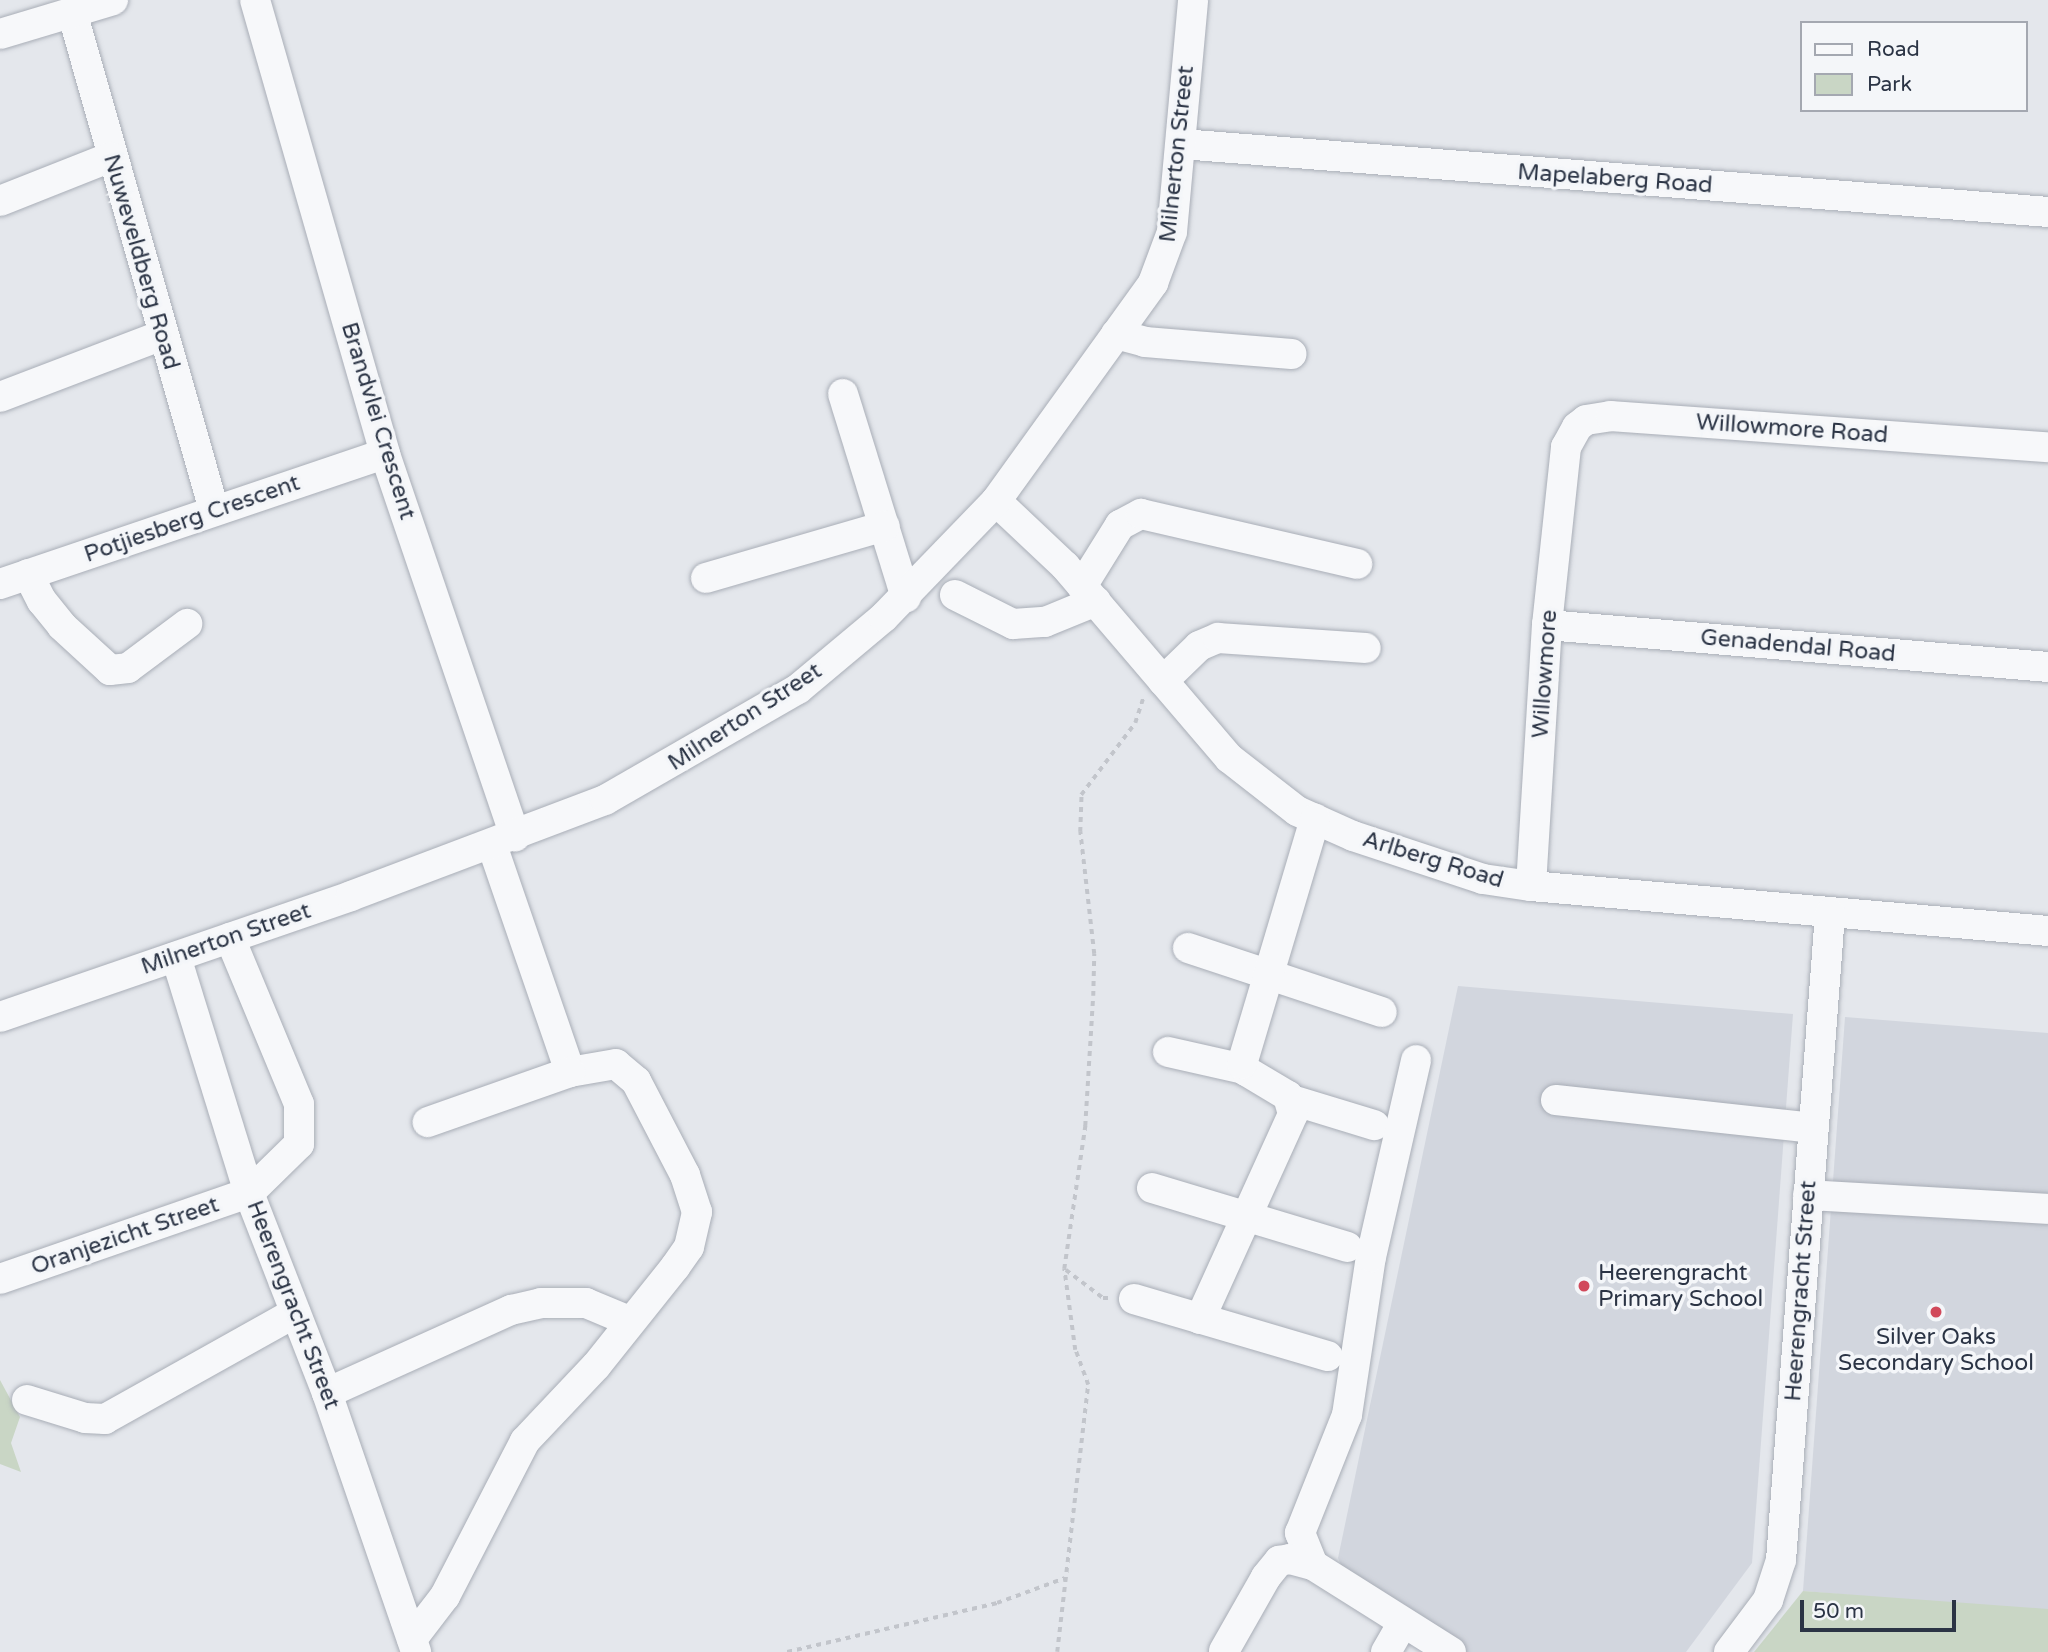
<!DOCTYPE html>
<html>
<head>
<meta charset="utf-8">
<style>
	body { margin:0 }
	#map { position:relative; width:2048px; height:1652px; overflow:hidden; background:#e4e7ec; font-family:"Varela Round",sans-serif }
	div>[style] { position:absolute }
	.built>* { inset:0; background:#d2d6de }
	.green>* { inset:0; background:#c9d6c5 }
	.path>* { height:3.5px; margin-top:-1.75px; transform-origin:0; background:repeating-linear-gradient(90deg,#c2c5cb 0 5px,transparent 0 10px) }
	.roads { filter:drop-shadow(0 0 2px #a9aeb7) drop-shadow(0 0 2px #a9aeb7) }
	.minor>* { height:30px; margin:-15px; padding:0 15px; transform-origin:15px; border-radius:15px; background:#f7f8fa }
	.dots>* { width:19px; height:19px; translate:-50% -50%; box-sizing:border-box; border:4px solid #f4f6f9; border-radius:50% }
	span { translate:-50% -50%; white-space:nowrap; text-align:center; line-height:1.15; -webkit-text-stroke:7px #f4f6f9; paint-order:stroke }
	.street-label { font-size:23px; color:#2b3445 }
	.poi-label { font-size:23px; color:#2b3445 }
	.left { translate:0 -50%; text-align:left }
	.legend { position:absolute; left:1800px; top:21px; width:228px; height:91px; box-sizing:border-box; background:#f4f6f9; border:2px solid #a4a8b1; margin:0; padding:9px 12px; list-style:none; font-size:21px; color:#2b3445 }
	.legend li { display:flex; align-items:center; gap:14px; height:35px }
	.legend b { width:35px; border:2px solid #a4a8b1 }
	.scale { position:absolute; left:1800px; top:1600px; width:156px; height:32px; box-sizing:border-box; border:4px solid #2b3445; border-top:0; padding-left:9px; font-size:21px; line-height:24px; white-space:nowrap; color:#2b3445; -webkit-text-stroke:5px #f4f6f9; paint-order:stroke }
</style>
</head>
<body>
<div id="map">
	<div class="built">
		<i style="clip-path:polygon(1458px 986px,1793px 1014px,1752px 1563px,1686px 1652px,1459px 1652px,1349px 1583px,1338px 1558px)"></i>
		<i style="clip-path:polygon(1845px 1017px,2048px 1033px,2048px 1612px,1803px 1591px)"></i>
	</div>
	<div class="green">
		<i style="clip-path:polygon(0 1380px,20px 1417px,11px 1443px,21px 1472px,0 1464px)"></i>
		<i style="clip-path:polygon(1803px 1591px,2048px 1609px,2048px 1652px,1754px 1652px)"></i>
	</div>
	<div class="path">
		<i style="left:1066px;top:1270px;width:46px;rotate:37.1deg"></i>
		<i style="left:1103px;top:1298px;width:8px"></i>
		<i style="left:787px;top:1652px;width:216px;rotate:-13.1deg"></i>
		<i style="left:997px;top:1603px;width:72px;rotate:-20.2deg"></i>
		<i style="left:1057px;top:1652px;width:269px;rotate:-83.4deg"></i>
		<i style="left:1088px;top:1385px;width:37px;rotate:-110deg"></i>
		<i style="left:1075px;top:1350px;width:82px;rotate:-97.7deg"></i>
		<i style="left:1064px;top:1269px;width:145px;rotate:-81.6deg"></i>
		<i style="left:1085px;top:1126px;width:130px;rotate:-86.5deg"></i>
		<i style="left:1093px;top:996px;width:42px;rotate:-88.6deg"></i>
		<i style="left:1094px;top:954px;width:123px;rotate:-96.5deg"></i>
		<i style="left:1080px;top:832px;width:37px;rotate:-88deg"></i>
		<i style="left:1081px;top:795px;width:90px;rotate:-53.1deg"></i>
		<i style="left:1135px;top:723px;width:29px;rotate:-72deg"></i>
	</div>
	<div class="roads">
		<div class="minor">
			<i style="left:255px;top:0;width:472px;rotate:74deg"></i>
			<i style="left:385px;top:454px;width:404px;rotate:71.2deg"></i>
			<i style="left:72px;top:12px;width:518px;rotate:74.08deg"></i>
			<i style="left:0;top:34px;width:118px;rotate:-16.7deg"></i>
			<i style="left:1181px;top:144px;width:870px;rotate:4.48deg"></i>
			<i style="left:0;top:201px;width:119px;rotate:-21.6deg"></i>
			<i style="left:1116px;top:334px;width:30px;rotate:15deg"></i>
			<i style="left:1145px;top:342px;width:147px;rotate:4.7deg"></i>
			<i style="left:843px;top:394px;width:213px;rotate:72.8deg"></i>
			<i style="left:0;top:397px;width:173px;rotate:-20.9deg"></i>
			<i style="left:996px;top:501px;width:95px;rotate:43.3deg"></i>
			<i style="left:1065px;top:566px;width:253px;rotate:49.5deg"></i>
			<i style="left:1229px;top:758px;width:86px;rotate:37.9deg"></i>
			<i style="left:1297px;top:811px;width:61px;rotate:24.1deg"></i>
			<i style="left:1353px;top:836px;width:137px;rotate:18.3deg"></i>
			<i style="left:1483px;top:879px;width:49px;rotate:8.3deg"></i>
			<i style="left:1531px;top:886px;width:519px;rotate:4.97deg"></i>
			<i style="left:28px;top:574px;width:30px;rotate:63deg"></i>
			<i style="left:42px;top:601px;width:32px;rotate:51deg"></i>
			<i style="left:62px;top:626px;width:65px;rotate:42.5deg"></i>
			<i style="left:110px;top:670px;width:18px;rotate:-6deg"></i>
			<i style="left:128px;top:668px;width:74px;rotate:-36.7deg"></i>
			<i style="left:706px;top:578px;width:186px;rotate:-16.2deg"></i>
			<i style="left:0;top:584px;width:406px;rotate:-18.7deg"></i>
			<i style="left:1082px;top:586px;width:72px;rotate:-58.1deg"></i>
			<i style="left:1120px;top:525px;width:24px;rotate:-28deg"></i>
			<i style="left:1141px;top:514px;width:222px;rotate:13deg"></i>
			<i style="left:955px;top:595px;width:65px;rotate:26.6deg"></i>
			<i style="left:1013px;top:624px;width:32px;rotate:-4deg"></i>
			<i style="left:1045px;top:622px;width:55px;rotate:-22.4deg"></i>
			<i style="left:1547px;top:625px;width:503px;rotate:4.79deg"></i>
			<i style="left:1163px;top:681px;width:50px;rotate:-44.2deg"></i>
			<i style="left:1199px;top:646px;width:21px;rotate:-23deg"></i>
			<i style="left:1218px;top:638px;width:148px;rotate:3.9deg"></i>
			<i style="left:492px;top:845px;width:240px;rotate:71deg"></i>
			<i style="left:1531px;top:886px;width:261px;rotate:-86.5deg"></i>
			<i style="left:1547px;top:625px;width:179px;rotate:-83.9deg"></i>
			<i style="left:1566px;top:447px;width:23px;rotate:-61deg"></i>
			<i style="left:1577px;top:427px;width:11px;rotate:-38deg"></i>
			<i style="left:1586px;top:420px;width:25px;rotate:-9deg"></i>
			<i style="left:1611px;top:416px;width:438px;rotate:4.1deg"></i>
			<i style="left:1188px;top:948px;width:204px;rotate:18.3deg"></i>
			<i style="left:176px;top:957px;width:247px;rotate:72.8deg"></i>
			<i style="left:249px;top:1193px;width:215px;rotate:68.7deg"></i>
			<i style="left:327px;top:1393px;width:274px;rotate:71deg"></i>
			<i style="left:0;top:1017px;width:371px;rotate:-19deg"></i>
			<i style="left:351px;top:896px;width:272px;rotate:-20.7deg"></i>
			<i style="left:605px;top:800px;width:223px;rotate:-29.9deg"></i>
			<i style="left:798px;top:689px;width:112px;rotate:-39.9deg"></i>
			<i style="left:884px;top:617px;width:161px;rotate:-46deg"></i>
			<i style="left:996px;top:501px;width:269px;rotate:-54.2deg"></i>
			<i style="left:1153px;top:283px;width:54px;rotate:-69.6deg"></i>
			<i style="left:1172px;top:232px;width:233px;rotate:-84.8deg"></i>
			<i style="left:1168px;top:1052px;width:78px;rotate:12.6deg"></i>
			<i style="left:1292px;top:1100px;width:86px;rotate:17deg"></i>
			<i style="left:1556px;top:1100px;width:259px;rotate:6.2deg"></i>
			<i style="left:1152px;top:1188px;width:204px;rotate:16.8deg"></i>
			<i style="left:1808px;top:1195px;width:240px;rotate:3.3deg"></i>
			<i style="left:0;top:1279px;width:263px;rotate:-19.1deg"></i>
			<i style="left:249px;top:1193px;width:70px;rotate:-44.4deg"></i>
			<i style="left:299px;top:1144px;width:40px;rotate:-90deg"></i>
			<i style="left:299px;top:1104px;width:180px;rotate:-112.6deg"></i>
			<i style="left:1134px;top:1299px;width:202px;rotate:16.4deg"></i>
			<i style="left:1200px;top:1319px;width:225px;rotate:-65.6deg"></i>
			<i style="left:1293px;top:1114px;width:19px;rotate:-106deg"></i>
			<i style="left:1288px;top:1096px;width:49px;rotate:-149.2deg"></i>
			<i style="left:1246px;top:1071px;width:8px;rotate:-120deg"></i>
			<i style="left:1242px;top:1064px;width:256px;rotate:-73.4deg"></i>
			<i style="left:327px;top:1393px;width:202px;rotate:-24.3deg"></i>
			<i style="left:511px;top:1310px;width:31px;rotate:-13deg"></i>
			<i style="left:541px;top:1303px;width:45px"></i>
			<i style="left:586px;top:1303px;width:47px;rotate:22.7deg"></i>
			<i style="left:27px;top:1400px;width:61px;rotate:17.2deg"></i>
			<i style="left:85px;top:1418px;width:20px;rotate:3deg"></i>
			<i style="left:105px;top:1419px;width:218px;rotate:-29.2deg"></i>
			<i style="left:1313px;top:1565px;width:35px;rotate:-112deg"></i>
			<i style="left:1300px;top:1533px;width:127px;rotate:-68.3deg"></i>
			<i style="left:1347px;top:1415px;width:160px;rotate:-81.4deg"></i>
			<i style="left:1371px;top:1257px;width:202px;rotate:-77.1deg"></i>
			<i style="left:412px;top:1639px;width:54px;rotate:-52.5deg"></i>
			<i style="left:445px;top:1596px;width:174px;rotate:-62.7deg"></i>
			<i style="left:525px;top:1441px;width:103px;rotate:-46.6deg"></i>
			<i style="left:596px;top:1366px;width:127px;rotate:-51.4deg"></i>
			<i style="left:675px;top:1267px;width:24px;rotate:-55deg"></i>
			<i style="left:689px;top:1247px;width:36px;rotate:-77deg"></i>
			<i style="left:697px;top:1212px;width:39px;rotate:-108deg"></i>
			<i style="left:685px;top:1175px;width:106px;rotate:-117.5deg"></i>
			<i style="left:636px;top:1081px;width:26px;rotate:-140deg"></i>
			<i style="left:616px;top:1064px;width:47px;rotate:170.1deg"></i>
			<i style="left:570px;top:1072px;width:151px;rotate:160.6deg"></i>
			<i style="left:1224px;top:1651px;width:85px;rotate:-60.4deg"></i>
			<i style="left:1266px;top:1577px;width:21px;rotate:-51deg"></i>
			<i style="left:1279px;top:1561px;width:11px;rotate:-10deg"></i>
			<i style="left:1290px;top:1559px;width:24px;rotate:15deg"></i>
			<i style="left:1313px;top:1565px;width:163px;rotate:32.2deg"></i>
			<i style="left:1386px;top:1652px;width:32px;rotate:-60deg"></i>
			<i style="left:1729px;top:1652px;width:65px;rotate:-53.1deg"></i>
			<i style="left:1768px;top:1600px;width:42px;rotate:-72deg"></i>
			<i style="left:1781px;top:1560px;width:648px;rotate:-85.66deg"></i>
		</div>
	</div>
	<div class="dots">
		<i style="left:1584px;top:1286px;background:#d1495b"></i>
		<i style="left:1936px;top:1312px;background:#d1495b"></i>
	</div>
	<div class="street-label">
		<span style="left:1177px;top:154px;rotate:-84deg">Milnerton Street</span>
		<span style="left:1615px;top:179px;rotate:4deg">Mapelaberg Road</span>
		<span style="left:141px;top:262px;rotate:74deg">Nuweveldberg Road</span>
		<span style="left:378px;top:421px;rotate:73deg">Brandvlei Crescent</span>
		<span style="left:1792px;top:429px;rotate:4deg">Willowmore Road</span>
		<span style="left:192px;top:519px;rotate:-19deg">Potjiesberg Crescent</span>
		<span style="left:1798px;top:646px;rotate:5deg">Genadendal Road</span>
		<span style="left:1545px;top:674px;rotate:-86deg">Willowmore</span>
		<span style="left:745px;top:717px;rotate:-33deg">Milnerton Street</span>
		<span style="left:1433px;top:860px;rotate:17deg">Arlberg Road</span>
		<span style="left:226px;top:939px;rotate:-19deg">Milnerton Street</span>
		<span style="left:125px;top:1236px;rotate:-19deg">Oranjezicht Street</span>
		<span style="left:1801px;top:1291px;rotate:-86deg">Heerengracht Street</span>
		<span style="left:293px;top:1305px;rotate:69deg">Heerengracht Street</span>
	</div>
	<div class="poi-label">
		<span class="left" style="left:1598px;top:1286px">Heerengracht<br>Primary School</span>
		<span style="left:1936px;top:1350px">Silver Oaks<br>Secondary School</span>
	</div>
	<ul class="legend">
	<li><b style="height:9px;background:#f7f8fa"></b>Road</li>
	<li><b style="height:19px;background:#c9d6c5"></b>Park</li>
	</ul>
	<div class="scale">50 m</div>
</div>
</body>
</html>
